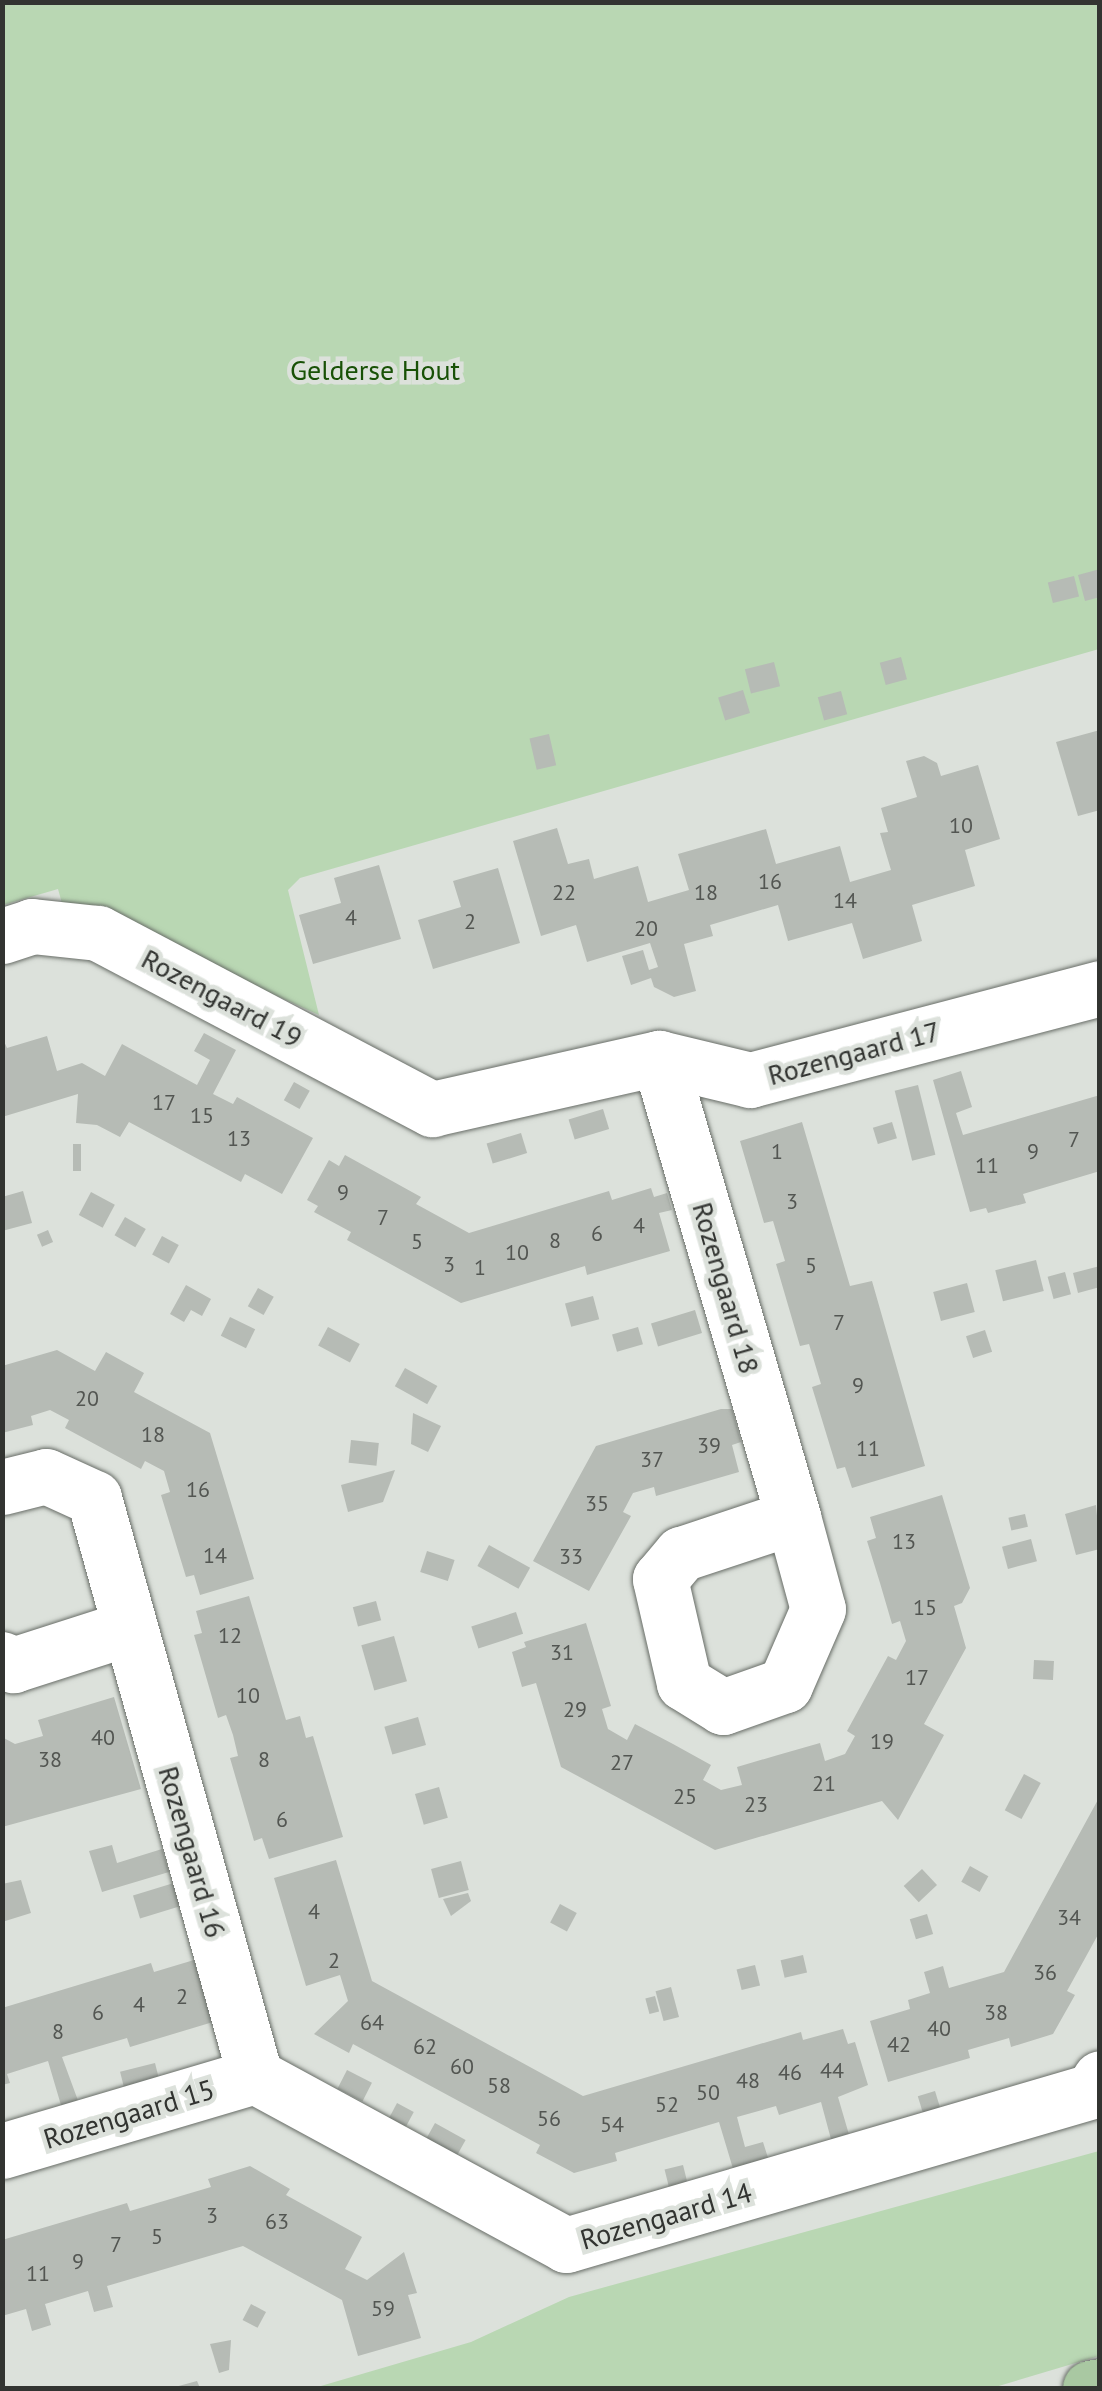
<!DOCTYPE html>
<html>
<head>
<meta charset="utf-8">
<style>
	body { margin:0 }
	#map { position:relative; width:1102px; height:2391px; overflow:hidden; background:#dce1db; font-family:"PT Sans",sans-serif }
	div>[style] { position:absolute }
	.green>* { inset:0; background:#b9d7b3 }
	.building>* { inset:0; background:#b6bbb5; transform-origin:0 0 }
	.roads { filter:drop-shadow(0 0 2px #686d67) drop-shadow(0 0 2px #686d67) }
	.minor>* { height:55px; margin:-27.5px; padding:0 27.5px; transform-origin:27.5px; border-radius:27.5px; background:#fff }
	.major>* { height:55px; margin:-27.5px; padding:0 27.5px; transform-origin:27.5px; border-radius:27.5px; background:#a9c8a2 }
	span { translate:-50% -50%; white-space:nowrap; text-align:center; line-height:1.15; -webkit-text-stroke:9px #dce1db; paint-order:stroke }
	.number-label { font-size:22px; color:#535652 }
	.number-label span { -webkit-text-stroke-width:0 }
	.park-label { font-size:28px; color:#185106 }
	.street-label { font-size:28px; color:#323431 }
	.frame { position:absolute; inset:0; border:5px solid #323431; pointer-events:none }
</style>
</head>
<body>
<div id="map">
	<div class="green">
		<i style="clip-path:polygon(3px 3px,1099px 3px,1099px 649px,300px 878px,288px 890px,319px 1015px,142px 935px,73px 943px,58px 889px,3px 905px)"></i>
		<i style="clip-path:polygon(1099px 2151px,1099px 2356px,992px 2388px,314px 2388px,471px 2342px,569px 2297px)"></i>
	</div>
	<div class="building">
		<i style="clip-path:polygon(1100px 569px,1100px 597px,1085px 601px,1078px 575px)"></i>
		<i style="left:1074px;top:576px;width:21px;height:27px;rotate:76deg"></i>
		<i style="left:901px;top:657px;width:23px;height:22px;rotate:75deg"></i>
		<i style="left:774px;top:662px;width:25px;height:30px;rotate:76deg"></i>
		<i style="left:743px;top:690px;width:24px;height:26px;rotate:73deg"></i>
		<i style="left:841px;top:691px;width:24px;height:24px;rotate:75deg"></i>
		<i style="clip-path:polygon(1100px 730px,1100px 810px,1078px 816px,1056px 742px)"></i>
		<i style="left:549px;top:734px;width:32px;height:20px;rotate:77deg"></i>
		<i style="clip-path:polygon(924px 756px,937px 763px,941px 776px,978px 765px,1000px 839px,965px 850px,975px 886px,912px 905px,922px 941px,863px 959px,852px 923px,788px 941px,778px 905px,710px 925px,713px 936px,684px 944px,696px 991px,674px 997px,654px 987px,651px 978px,631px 985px,622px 956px,643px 950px,649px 970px,658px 967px,650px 943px,587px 962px,576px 925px,541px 936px,513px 841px,557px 828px,568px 864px,589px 859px,594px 879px,638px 866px,648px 902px,689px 890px,678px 854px,766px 829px,776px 864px,840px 846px,850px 882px,891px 870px,880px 833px,888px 832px,881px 808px,917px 797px,906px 761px)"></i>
		<i style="clip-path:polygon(379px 865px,401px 939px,313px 964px,299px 915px,341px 903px,334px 878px)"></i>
		<i style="clip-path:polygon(498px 868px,520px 943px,433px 969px,418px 920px,461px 907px,453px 881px)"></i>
		<i style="clip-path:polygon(204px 1033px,236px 1050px,213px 1094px,233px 1104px,237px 1097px,313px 1138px,282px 1194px,245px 1174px,241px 1182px,129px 1122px,120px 1137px,97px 1125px,76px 1123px,78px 1094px,2px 1117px,2px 1037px,7px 1048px,47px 1036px,57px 1071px,82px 1063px,105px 1076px,122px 1044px,197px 1085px,210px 1060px,194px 1051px)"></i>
		<i style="clip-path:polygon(961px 1071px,972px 1107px,956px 1113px,963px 1135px,1100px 1095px,1100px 1171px,1023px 1194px,1026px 1203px,988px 1213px,986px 1208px,970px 1212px,933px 1080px)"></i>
		<i style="left:294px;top:1082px;width:18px;height:21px;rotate:29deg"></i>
		<i style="left:918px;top:1085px;width:72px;height:24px;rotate:76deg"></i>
		<i style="left:603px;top:1109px;width:21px;height:36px;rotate:73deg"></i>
		<i style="clip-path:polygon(802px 1122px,850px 1286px,872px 1281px,925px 1466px,852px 1488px,845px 1467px,837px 1469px,812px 1387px,821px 1384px,809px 1344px,800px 1346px,776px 1264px,785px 1261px,773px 1221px,764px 1223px,740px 1141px)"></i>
		<i style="left:892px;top:1122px;width:17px;height:20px;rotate:73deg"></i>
		<i style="left:521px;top:1133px;width:21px;height:36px;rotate:73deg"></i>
		<i style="left:73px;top:1144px;width:8px;height:27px"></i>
		<i style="clip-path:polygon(345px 1155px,421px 1197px,416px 1204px,469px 1233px,609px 1191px,612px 1200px,651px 1188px,654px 1197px,667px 1193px,672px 1210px,659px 1213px,670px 1251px,587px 1275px,585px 1266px,461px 1303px,347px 1240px,351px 1232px,314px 1212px,318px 1206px,307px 1200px,329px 1160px,339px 1166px)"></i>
		<i style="clip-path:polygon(23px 1191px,32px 1223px,2px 1231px,2px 1197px)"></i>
		<i style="left:91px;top:1192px;width:27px;height:26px;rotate:28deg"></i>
		<i style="left:125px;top:1217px;width:24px;height:21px;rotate:30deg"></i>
		<i style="left:48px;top:1230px;width:13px;height:12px;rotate:67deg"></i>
		<i style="left:162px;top:1236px;width:19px;height:21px;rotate:28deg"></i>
		<i style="left:1036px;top:1260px;width:32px;height:42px;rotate:76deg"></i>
		<i style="clip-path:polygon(1100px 1266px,1100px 1287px,1078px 1293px,1073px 1273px)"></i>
		<i style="left:1065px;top:1272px;width:23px;height:18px;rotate:75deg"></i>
		<i style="left:967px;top:1283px;width:30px;height:35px;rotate:75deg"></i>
		<i style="clip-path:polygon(186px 1285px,211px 1299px,202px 1316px,191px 1310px,184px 1322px,170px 1314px)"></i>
		<i style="left:258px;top:1288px;width:18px;height:21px;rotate:29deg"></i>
		<i style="left:593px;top:1296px;width:24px;height:29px;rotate:75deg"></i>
		<i style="left:695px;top:1310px;width:24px;height:46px;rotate:73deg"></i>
		<i style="left:230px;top:1317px;width:28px;height:21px;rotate:26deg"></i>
		<i style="left:328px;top:1327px;width:36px;height:21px;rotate:28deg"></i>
		<i style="left:638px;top:1327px;width:18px;height:27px;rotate:74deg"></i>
		<i style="left:985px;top:1330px;width:23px;height:20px;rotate:72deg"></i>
		<i style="clip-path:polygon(57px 1350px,95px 1371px,106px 1352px,144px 1373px,134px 1392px,210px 1433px,254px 1579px,200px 1595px,194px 1575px,186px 1577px,161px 1495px,170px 1492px,164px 1471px,145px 1461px,141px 1469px,65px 1428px,69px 1420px,50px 1410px,31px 1416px,33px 1425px,2px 1433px,2px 1366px)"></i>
		<i style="left:405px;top:1368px;width:37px;height:21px;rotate:29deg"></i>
		<i style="clip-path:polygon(721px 1409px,732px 1409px,741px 1442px,732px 1445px,739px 1472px,656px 1496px,654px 1487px,633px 1493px,623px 1512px,631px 1516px,589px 1591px,533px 1561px,596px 1446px)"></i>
		<i style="clip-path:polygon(413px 1413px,441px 1426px,428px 1452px,411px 1444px)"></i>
		<i style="left:351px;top:1440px;width:28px;height:23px;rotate:6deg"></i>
		<i style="clip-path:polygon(395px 1470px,383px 1502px,348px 1512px,341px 1485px)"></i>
		<i style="clip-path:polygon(942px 1495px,970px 1588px,962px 1603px,954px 1606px,966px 1648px,924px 1724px,944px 1735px,898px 1820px,882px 1801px,715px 1850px,561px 1767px,536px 1683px,522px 1687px,512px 1652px,526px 1647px,524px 1642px,586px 1623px,611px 1706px,602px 1709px,608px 1729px,627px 1740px,635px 1724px,673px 1744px,711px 1765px,703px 1780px,721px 1790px,742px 1785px,737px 1767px,778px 1755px,820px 1743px,825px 1761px,845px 1754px,855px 1736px,847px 1731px,888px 1656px,896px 1660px,906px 1641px,900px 1621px,892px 1624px,880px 1583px,867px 1541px,876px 1538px,870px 1517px)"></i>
		<i style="clip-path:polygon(1096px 1505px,1100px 1549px,1076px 1555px,1065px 1514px)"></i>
		<i style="left:1025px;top:1514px;width:13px;height:17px;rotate:77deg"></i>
		<i style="left:1031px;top:1539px;width:23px;height:30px;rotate:75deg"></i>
		<i style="left:489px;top:1545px;width:47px;height:24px;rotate:29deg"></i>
		<i style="left:427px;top:1551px;width:29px;height:22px;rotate:18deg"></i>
		<i style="clip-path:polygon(249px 1596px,286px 1720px,300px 1716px,306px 1738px,313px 1736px,343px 1837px,269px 1859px,262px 1838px,254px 1841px,230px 1758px,238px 1756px,233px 1735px,226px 1715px,218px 1718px,194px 1635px,202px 1633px,196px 1611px)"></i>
		<i style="left:376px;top:1601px;width:20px;height:24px;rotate:75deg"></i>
		<i style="left:516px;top:1612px;width:23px;height:47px;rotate:72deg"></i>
		<i style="left:394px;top:1636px;width:47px;height:34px;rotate:74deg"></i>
		<i style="left:1034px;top:1660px;width:20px;height:19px;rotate:3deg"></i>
		<i style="clip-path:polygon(114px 1697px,141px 1789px,2px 1827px,2px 1737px,15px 1744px,43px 1736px,38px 1720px)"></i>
		<i style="left:418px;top:1717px;width:29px;height:35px;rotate:74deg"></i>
		<i style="left:1024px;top:1774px;width:19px;height:41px;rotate:28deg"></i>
		<i style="left:439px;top:1787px;width:32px;height:25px;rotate:74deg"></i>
		<i style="clip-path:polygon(1100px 1796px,1100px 1931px,1067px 1991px,1075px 1995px,1053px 2034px,1011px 2047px,1009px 2038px,968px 2050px,970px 2058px,888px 2082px,870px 2021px,910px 2009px,908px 2000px,930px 1993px,924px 1972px,943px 1966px,949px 1988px,1004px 1972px)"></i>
		<i style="clip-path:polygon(112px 1845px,117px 1863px,162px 1849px,169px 1872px,102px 1892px,89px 1851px)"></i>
		<i style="clip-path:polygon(336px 1860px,372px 1981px,583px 2096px,801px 2032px,803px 2040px,843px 2029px,848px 2044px,855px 2042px,868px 2085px,838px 2097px,850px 2138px,832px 2143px,821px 2102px,779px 2115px,776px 2106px,737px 2117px,745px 2147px,763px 2142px,769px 2161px,734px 2172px,719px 2122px,615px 2153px,617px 2161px,574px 2173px,536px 2153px,540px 2145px,353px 2044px,349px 2053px,314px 2034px,348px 2001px,340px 1975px,306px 1986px,274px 1878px)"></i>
		<i style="left:461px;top:1861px;width:30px;height:31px;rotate:75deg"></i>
		<i style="left:970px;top:1866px;width:21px;height:18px;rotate:29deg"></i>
		<i style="left:922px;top:1869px;width:22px;height:25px;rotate:47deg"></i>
		<i style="clip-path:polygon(21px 1880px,31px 1913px,2px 1922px,2px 1884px)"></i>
		<i style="left:177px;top:1882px;width:24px;height:46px;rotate:73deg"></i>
		<i style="clip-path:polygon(468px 1893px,471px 1901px,451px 1916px,443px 1899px)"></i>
		<i style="left:560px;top:1904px;width:19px;height:21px;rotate:28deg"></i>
		<i style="left:927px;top:1914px;width:21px;height:18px;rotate:73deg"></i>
		<i style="left:803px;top:1955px;width:18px;height:23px;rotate:77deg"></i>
		<i style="clip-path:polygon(194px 1960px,213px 2022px,130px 2047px,127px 2038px,62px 2057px,80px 2106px,63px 2112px,48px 2061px,7px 2074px,10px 2083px,2px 2085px,2px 2008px,151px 1963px,154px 1972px)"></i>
		<i style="left:755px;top:1965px;width:21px;height:19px;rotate:76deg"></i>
		<i style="left:671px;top:1987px;width:31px;height:16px;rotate:75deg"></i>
		<i style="left:655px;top:1996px;width:16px;height:10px;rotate:75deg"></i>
		<i style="left:155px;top:2063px;width:21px;height:36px;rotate:76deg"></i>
		<i style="left:347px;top:2070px;width:28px;height:21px;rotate:27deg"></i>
		<i style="left:935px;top:2091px;width:21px;height:18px;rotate:73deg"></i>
		<i style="left:397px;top:2103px;width:19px;height:20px;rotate:28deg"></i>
		<i style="left:435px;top:2123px;width:35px;height:21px;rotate:29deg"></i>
		<i style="left:683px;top:2165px;width:21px;height:19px;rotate:76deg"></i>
		<i style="clip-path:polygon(250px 2166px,290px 2189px,286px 2195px,362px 2237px,345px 2269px,367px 2280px,404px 2252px,417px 2293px,408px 2295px,421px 2338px,358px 2356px,342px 2300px,243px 2246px,107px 2286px,113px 2307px,94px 2312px,88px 2291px,45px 2304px,51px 2325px,32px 2331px,26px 2309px,2px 2316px,2px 2240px,127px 2203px,130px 2211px,211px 2187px,208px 2179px)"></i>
		<i style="left:251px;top:2304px;width:17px;height:18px;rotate:28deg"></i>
		<i style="clip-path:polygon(231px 2340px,229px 2370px,219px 2373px,210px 2344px)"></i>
		<i style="clip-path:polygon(197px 2381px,200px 2388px,175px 2388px,175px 2387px)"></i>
	</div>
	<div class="roads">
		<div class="minor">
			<i style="left:2px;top:936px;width:32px;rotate:-18deg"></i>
			<i style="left:32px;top:926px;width:66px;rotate:6.1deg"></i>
			<i style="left:98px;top:933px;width:378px;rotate:27.8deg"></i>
			<i style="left:432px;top:1109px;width:233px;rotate:-12.7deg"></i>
			<i style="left:659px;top:1058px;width:94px;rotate:13.6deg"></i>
			<i style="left:750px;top:1080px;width:362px;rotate:-14.7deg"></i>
			<i style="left:659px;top:1058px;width:478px;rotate:73.7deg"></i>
			<i style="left:793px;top:1517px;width:95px;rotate:74.8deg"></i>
			<i style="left:818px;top:1609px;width:83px;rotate:113.5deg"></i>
			<i style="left:785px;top:1685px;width:66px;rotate:160.5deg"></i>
			<i style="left:723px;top:1707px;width:46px;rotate:-148.4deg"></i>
			<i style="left:684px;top:1683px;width:107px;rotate:-103deg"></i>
			<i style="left:660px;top:1579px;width:33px;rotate:-50deg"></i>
			<i style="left:681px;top:1554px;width:118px;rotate:-18.3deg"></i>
			<i style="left:2px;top:1487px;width:45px;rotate:-14deg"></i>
			<i style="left:46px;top:1476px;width:53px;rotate:24.6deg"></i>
			<i style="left:94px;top:1498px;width:600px;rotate:74.43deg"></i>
			<i style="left:2px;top:1659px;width:13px;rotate:29deg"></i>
			<i style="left:13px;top:1665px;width:121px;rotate:-17.8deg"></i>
			<i style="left:255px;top:2076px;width:354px;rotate:28.5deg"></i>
			<i style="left:566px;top:2245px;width:548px;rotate:-16.32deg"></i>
			<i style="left:1092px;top:2091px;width:15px;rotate:-58deg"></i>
			<i style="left:2px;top:2151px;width:264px;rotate:-16.5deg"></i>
		</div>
		<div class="major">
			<i style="left:1090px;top:2388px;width:10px;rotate:-11deg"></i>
		</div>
	</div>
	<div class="number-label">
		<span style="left:961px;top:826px">10</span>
		<span style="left:770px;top:882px">16</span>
		<span style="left:564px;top:893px">22</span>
		<span style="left:706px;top:893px">18</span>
		<span style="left:845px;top:901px">14</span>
		<span style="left:351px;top:918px">4</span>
		<span style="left:470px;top:922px">2</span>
		<span style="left:646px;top:929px">20</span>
		<span style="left:164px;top:1103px">17</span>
		<span style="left:202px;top:1116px">15</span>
		<span style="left:239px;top:1139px">13</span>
		<span style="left:1074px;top:1140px">7</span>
		<span style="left:777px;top:1152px">1</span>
		<span style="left:1033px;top:1152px">9</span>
		<span style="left:987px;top:1166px">11</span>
		<span style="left:343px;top:1193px">9</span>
		<span style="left:792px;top:1202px">3</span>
		<span style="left:383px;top:1218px">7</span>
		<span style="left:639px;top:1226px">4</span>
		<span style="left:597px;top:1234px">6</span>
		<span style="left:555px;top:1241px">8</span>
		<span style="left:417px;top:1242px">5</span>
		<span style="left:517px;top:1253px">10</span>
		<span style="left:449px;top:1265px">3</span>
		<span style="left:811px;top:1266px">5</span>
		<span style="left:480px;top:1268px">1</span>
		<span style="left:839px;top:1323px">7</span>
		<span style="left:858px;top:1386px">9</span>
		<span style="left:87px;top:1399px">20</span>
		<span style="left:153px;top:1435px">18</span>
		<span style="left:709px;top:1446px">39</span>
		<span style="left:868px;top:1449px">11</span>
		<span style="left:652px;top:1460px">37</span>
		<span style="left:198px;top:1490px">16</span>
		<span style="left:597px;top:1504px">35</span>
		<span style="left:904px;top:1542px">13</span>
		<span style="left:215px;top:1556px">14</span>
		<span style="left:571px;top:1557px">33</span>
		<span style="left:925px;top:1608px">15</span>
		<span style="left:230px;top:1636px">12</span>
		<span style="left:562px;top:1653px">31</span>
		<span style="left:917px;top:1678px">17</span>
		<span style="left:248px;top:1696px">10</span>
		<span style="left:575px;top:1710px">29</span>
		<span style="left:103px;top:1738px">40</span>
		<span style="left:882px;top:1742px">19</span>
		<span style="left:50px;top:1760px">38</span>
		<span style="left:264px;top:1760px">8</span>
		<span style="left:622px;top:1763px">27</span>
		<span style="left:824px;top:1784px">21</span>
		<span style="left:685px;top:1797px">25</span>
		<span style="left:756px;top:1805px">23</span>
		<span style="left:282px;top:1820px">6</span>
		<span style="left:314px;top:1912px">4</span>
		<span style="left:1069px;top:1918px">34</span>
		<span style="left:334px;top:1961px">2</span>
		<span style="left:1045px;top:1973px">36</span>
		<span style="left:182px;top:1997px">2</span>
		<span style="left:139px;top:2005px">4</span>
		<span style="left:98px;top:2013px">6</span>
		<span style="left:996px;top:2013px">38</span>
		<span style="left:372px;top:2023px">64</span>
		<span style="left:939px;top:2029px">40</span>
		<span style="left:58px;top:2032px">8</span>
		<span style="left:899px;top:2045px">42</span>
		<span style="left:425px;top:2047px">62</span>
		<span style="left:462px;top:2067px">60</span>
		<span style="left:832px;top:2071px">44</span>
		<span style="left:790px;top:2073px">46</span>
		<span style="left:748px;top:2081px">48</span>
		<span style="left:499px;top:2086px">58</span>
		<span style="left:708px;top:2093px">50</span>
		<span style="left:667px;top:2105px">52</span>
		<span style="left:549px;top:2119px">56</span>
		<span style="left:612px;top:2125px">54</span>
		<span style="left:212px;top:2216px">3</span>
		<span style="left:277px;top:2222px">63</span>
		<span style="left:157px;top:2237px">5</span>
		<span style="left:116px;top:2245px">7</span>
		<span style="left:78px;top:2262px">9</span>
		<span style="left:38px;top:2274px">11</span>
		<span style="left:383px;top:2309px">59</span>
	</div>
	<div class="park-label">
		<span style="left:375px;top:370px">Gelderse Hout</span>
	</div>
	<div class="street-label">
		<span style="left:222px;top:998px;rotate:28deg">Rozengaard 19</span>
		<span style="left:854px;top:1053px;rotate:-15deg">Rozengaard 17</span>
		<span style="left:726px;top:1288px;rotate:74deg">Rozengaard 18</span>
		<span style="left:192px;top:1852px;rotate:74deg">Rozengaard 16</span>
		<span style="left:129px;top:2114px;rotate:-17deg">Rozengaard 15</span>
		<span style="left:666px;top:2216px;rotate:-16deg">Rozengaard 14</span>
	</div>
	<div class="frame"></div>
</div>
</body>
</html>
